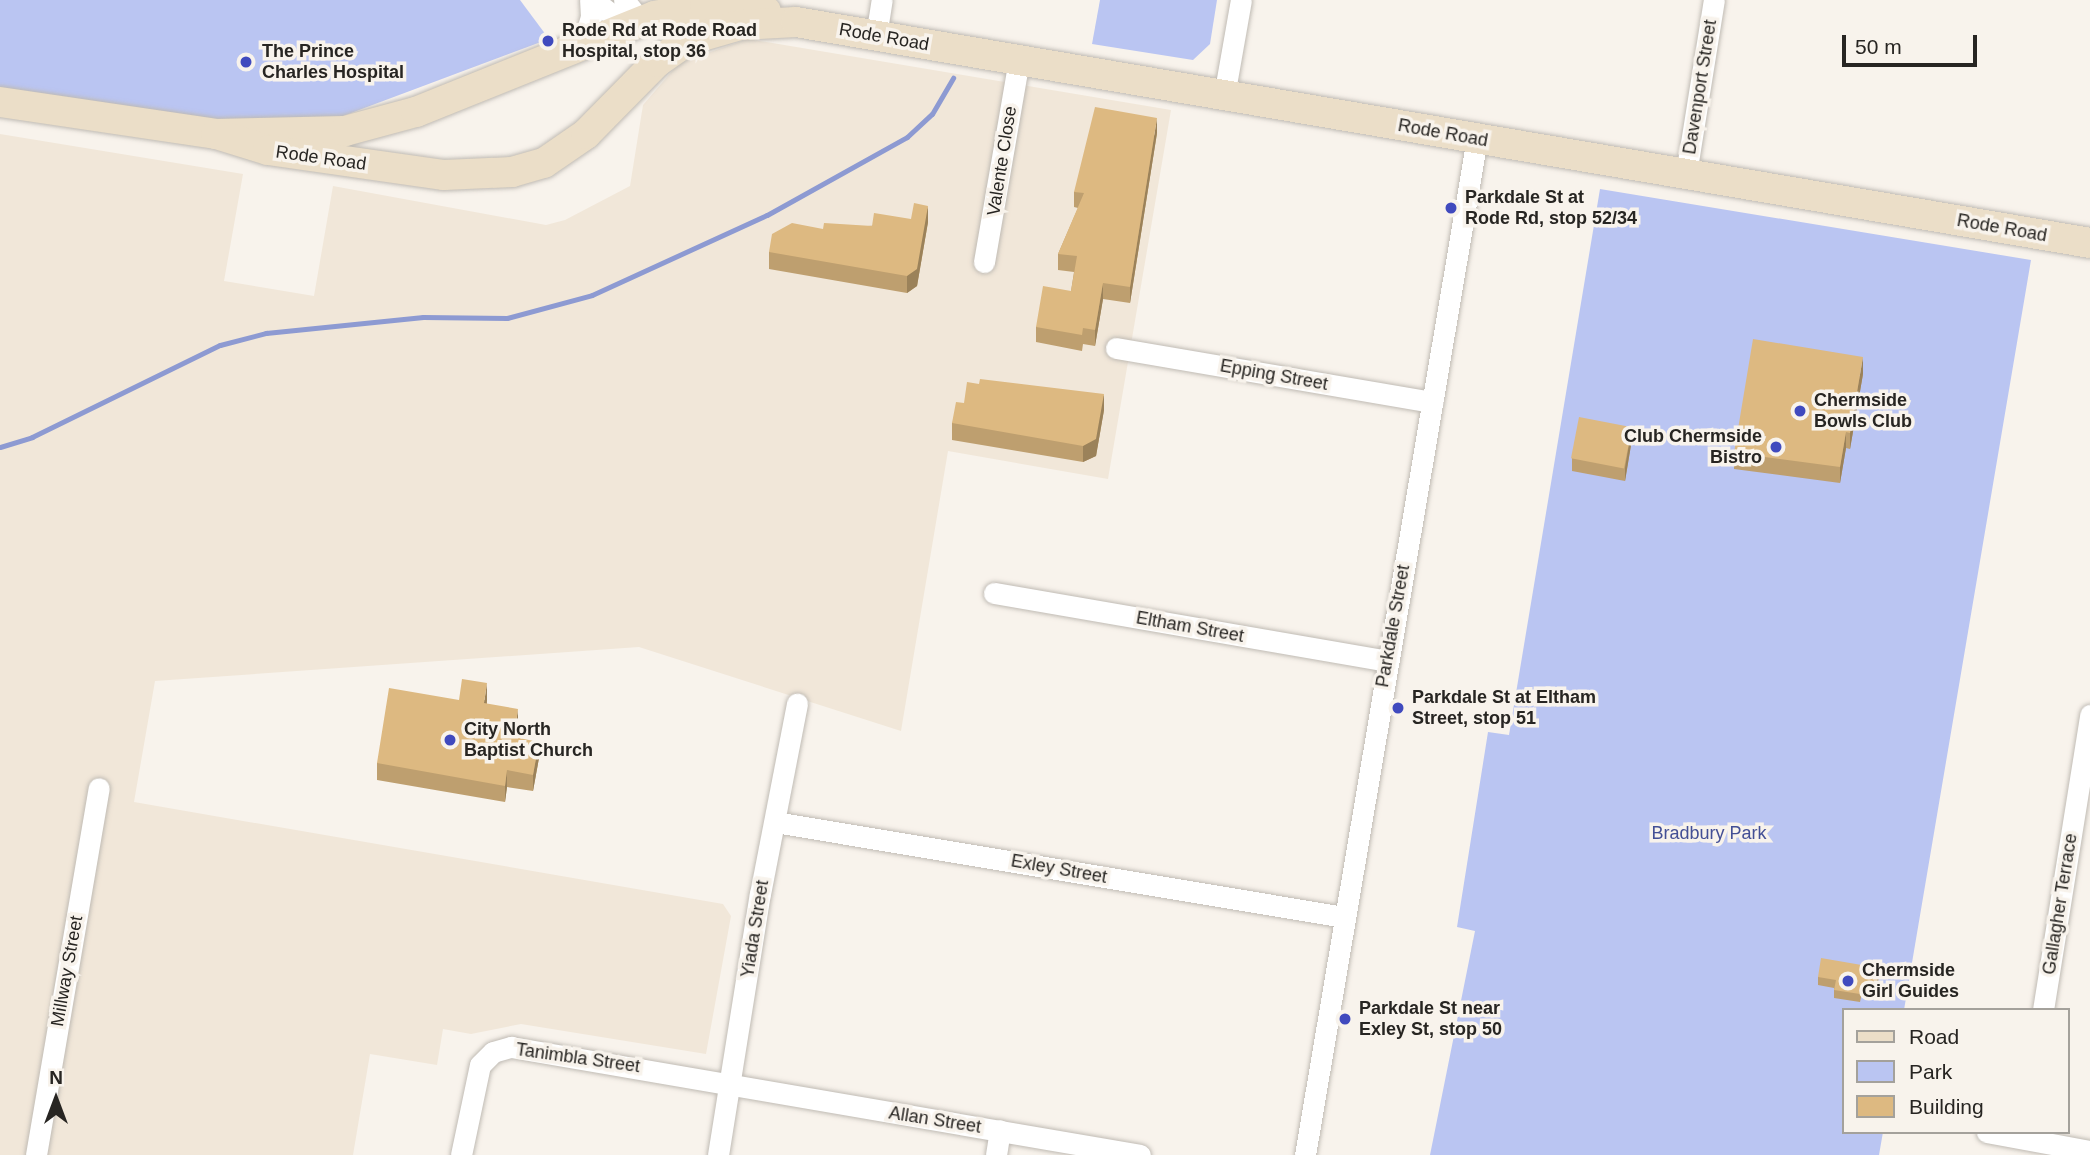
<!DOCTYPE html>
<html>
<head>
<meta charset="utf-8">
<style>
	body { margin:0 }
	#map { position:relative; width:2090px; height:1155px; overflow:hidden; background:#f8f3ec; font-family:Arial,sans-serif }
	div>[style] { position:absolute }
	.built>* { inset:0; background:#f1e7d9 }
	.green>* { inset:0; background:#bac5f2 }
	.stream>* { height:5px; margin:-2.5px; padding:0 2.5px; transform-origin:2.5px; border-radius:2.5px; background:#8d9ad2 }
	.roads { filter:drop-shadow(0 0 2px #c0bbb4) drop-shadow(0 0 2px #c0bbb4) }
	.minor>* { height:21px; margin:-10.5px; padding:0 10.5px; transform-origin:10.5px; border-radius:10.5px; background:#fff }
	.secondary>* { height:30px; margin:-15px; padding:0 15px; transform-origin:15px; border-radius:15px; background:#ebdec8 }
	.wall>* { inset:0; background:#be9f6f }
	.shaded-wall>* { inset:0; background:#9b825a }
	.building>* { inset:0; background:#ddb981; transform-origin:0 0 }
	.dots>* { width:19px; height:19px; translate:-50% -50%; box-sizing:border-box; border:4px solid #f8f3ec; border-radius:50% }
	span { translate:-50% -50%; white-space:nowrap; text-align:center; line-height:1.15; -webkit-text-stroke:7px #f8f3ec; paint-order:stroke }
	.poi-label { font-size:18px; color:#272522; font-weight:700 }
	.left { translate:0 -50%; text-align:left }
	.right { translate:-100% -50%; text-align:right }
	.street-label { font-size:18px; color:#272522 }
	.park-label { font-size:18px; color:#434f95 }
	.legend { position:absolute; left:1842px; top:1008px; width:228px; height:126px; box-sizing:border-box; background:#f8f3ec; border:2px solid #a4a19b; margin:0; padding:9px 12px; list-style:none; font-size:21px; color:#272522 }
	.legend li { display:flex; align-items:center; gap:14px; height:35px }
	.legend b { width:35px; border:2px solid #a4a19b }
	.north { position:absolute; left:21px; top:1064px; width:70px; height:70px; -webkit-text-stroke:5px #f8f3ec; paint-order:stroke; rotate:0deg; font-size:19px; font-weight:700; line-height:28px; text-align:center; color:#272522 }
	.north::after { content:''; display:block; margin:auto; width:24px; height:32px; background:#272522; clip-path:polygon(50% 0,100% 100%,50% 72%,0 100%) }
	.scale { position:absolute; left:1842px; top:35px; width:135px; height:32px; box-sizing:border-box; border:4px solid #272522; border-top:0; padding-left:9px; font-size:21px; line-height:24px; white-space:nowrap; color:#272522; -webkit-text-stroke:5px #f8f3ec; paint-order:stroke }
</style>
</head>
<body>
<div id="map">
	<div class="built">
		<i style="clip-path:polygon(748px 39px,1171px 110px,1108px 479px,948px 451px,901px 731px,639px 647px,155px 681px,134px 802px,723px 904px,731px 916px,706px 1054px,521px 1024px,471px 1034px,443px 1029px,437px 1065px,370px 1054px,353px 1155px,0 1155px,0 134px,243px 174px,224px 281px,314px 296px,333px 186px,546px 225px,565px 220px,630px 186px,643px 105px,679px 63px)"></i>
	</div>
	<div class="green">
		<i style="clip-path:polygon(0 0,520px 0,549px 39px,327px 122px,187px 122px,0 90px)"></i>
		<i style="clip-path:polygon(1100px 0,1217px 0,1210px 44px,1193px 60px,1092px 44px)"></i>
		<i style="clip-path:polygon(1600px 189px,2031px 260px,1904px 1010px,1843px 1010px,1843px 1132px,1883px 1132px,1879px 1155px,1430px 1155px,1475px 931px,1457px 927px,1488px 732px,1509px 735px)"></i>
	</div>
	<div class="stream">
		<i style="left:0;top:447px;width:34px;rotate:-17deg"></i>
		<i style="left:32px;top:437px;width:209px;rotate:-26.1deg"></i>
		<i style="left:220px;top:345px;width:48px;rotate:-14.6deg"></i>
		<i style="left:266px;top:333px;width:158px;rotate:-5.8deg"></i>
		<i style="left:423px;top:317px;width:84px;rotate:0.7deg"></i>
		<i style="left:507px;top:318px;width:88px;rotate:-15.1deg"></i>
		<i style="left:592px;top:295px;width:192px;rotate:-24.6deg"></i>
		<i style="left:767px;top:215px;width:160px;rotate:-29.1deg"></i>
		<i style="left:907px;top:137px;width:34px;rotate:-43deg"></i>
		<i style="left:932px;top:114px;width:42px;rotate:-59.7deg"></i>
	</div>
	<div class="roads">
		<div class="minor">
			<i style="left:593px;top:0;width:43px;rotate:37.4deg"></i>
			<i style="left:624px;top:0;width:27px;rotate:51deg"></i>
			<i style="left:876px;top:36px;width:36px;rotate:-81deg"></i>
			<i style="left:583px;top:43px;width:27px;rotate:-73deg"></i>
			<i style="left:591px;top:17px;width:17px;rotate:-93deg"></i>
			<i style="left:1224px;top:96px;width:97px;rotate:-80deg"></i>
			<i style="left:1686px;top:174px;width:176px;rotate:-80.9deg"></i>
			<i style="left:984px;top:262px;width:205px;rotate:-80.2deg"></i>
			<i style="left:1116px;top:348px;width:321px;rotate:9.7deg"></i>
			<i style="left:994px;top:593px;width:399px;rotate:9.8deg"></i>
			<i style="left:775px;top:822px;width:577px;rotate:9.48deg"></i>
			<i style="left:2043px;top:1010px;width:299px;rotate:-80.9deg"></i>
			<i style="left:1987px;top:1132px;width:105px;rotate:10.5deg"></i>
			<i style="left:36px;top:1155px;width:372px;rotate:-80.3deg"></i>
			<i style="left:461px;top:1155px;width:92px;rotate:-78.1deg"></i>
			<i style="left:480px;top:1065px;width:18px;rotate:-45deg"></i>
			<i style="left:493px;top:1052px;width:19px;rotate:-16deg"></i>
			<i style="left:511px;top:1047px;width:638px;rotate:9.74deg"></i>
			<i style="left:718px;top:1155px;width:264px;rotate:-80.9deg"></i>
			<i style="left:760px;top:894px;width:194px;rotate:-79deg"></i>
			<i style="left:996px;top:1155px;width:25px;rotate:-81deg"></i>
			<i style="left:1305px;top:1155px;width:1031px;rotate:-80.4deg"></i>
		</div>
		<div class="secondary">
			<i style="left:0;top:102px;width:218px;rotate:8.4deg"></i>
			<i style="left:216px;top:134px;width:129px;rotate:-1.3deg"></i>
			<i style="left:345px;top:131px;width:73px;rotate:-15deg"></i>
			<i style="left:416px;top:112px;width:258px;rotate:-21.9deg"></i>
			<i style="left:655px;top:16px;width:51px;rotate:-11.3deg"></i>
			<i style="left:705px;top:6px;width:61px;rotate:4.7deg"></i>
			<i style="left:216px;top:134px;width:54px;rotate:17.1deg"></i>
			<i style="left:268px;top:150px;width:178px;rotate:8.1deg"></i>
			<i style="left:444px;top:175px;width:68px;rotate:-2.5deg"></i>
			<i style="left:512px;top:172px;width:33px;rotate:-16deg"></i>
			<i style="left:544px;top:163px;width:51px;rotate:-34.6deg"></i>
			<i style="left:586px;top:134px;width:101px;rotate:-45.4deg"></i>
			<i style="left:657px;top:62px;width:38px;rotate:-35deg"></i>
			<i style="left:688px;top:40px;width:54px;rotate:-16.1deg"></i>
			<i style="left:740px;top:25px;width:56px;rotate:-3.1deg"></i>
			<i style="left:796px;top:22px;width:1313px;rotate:9.69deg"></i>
		</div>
	</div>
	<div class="wall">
		<i style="clip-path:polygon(1157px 133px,1130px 303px,1103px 299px,1095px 346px,1083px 344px,1082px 351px,1036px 342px,1036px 327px,1071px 291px,1074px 272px,1058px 270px,1058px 254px,1078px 208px,1074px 207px,1074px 192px)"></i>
		<i style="clip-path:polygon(928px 222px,917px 286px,907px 293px,769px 269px,769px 252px,823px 229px)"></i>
		<i style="clip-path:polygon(1863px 374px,1850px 449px,1846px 448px,1840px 483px,1734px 469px,1734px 453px)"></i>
		<i style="clip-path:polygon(964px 403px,1104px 410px,1096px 456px,1083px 462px,952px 440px,952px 423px)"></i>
		<i style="clip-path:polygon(1632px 439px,1625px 481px,1572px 471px,1572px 458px)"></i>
		<i style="clip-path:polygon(459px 700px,487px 700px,487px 704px,518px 726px,516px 738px,539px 758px,533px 791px,507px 787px,505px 802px,377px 780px,377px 763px)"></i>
		<i style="clip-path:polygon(1879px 976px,1876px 995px,1862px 993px,1860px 1002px,1834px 998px,1834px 988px,1818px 985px,1818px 977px)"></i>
	</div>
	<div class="shaded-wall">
		<i style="clip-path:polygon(1157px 118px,1157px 133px,1130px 303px,1130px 287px)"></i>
		<i style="clip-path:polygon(928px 206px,928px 222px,917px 286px,907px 293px,907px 276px)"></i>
		<i style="clip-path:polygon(1103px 283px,1103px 299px,1095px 346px,1095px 330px)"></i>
		<i style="clip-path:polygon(1863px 357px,1863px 374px,1850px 449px,1850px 433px)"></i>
		<i style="clip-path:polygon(1104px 394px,1104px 410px,1096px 456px,1083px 462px,1083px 446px)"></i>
		<i style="clip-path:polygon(1632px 427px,1632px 439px,1625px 481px,1625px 468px)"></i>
		<i style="clip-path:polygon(1846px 432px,1846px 448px,1840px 483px,1840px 467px)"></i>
		<i style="clip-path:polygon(487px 683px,487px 700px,484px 720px,484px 703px)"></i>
		<i style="clip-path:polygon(518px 709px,518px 726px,514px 754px,514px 737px)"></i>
		<i style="clip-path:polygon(539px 742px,539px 758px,533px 791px,533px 775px)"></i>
		<i style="clip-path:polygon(507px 770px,507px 787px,505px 802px,505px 786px)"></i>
		<i style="clip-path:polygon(1879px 968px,1879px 976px,1876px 995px,1876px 987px)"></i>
	</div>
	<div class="building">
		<i style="clip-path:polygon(1095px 107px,1157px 118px,1130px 287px,1103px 283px,1095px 330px,1083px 328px,1082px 335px,1036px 327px,1043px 286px,1071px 291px,1077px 256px,1058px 254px,1084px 193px,1074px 192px)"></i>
		<i style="clip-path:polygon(914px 203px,928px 206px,917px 269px,907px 276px,769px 252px,772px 234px,792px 223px,823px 229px,824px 223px,872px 226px,874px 213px,911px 219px)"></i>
		<i style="clip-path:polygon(1753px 339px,1863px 357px,1850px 433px,1846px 432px,1840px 467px,1734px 453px)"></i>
		<i style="clip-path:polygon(980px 379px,1104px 394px,1096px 439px,1083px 446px,952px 423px,956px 402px,964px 403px,967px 382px,979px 384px)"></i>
		<i style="left:1579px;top:417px;width:54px;height:42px;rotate:11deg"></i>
		<i style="clip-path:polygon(462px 679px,487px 683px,484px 703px,518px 709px,514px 737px,539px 742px,533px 775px,507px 770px,505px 786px,377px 763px,389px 688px,459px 700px)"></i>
		<i style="clip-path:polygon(1821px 958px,1879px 968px,1876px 987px,1862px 984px,1860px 994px,1834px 990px,1836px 980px,1818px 977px)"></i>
	</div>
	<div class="dots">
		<i style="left:548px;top:41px;background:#404abe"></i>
		<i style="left:246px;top:62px;background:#404abe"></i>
		<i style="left:1451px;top:208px;background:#404abe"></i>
		<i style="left:1800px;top:411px;background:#404abe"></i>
		<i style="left:1776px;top:447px;background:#404abe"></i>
		<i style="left:1398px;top:708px;background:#404abe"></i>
		<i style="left:450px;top:740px;background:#404abe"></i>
		<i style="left:1848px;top:981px;background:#404abe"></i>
		<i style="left:1345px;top:1019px;background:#404abe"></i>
	</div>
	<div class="poi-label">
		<span class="left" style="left:562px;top:41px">Rode Rd at Rode Road<br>Hospital, stop 36</span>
		<span class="left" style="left:262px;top:62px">The Prince<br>Charles Hospital</span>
		<span class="left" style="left:1465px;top:208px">Parkdale St at<br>Rode Rd, stop 52/34</span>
		<span class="left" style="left:1814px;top:411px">Chermside<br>Bowls Club</span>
		<span class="right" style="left:1762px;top:447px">Club Chermside<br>Bistro</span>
		<span class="left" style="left:1412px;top:708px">Parkdale St at Eltham<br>Street, stop 51</span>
		<span class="left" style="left:464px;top:740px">City North<br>Baptist Church</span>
		<span class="left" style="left:1862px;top:981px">Chermside<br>Girl Guides</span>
		<span class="left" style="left:1359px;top:1019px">Parkdale St near<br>Exley St, stop 50</span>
	</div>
	<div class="street-label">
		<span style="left:884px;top:37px;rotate:10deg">Rode Road</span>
		<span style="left:1700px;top:87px;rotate:-81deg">Davenport Street</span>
		<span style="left:1443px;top:133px;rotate:10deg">Rode Road</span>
		<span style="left:321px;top:158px;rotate:8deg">Rode Road</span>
		<span style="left:1002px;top:161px;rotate:-81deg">Valente Close</span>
		<span style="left:2002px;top:228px;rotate:10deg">Rode Road</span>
		<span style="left:1274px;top:375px;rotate:10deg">Epping Street</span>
		<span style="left:1393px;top:626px;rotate:-80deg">Parkdale Street</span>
		<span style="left:1190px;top:627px;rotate:10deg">Eltham Street</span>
		<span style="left:1059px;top:869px;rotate:10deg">Exley Street</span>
		<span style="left:2060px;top:904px;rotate:-81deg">Gallagher Terrace</span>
		<span style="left:755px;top:929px;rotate:-81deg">Yiada Street</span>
		<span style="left:67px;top:971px;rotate:-80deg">Millway Street</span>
		<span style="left:578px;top:1058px;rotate:8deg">Tanimbla Street</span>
		<span style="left:935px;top:1120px;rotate:9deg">Allan Street</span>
	</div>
	<div class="park-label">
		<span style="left:1709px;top:833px">Bradbury Park</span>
	</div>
	<ul class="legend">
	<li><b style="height:9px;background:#ebdec8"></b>Road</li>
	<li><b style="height:19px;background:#bac5f2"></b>Park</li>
	<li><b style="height:19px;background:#ddb981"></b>Building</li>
	</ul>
	<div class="north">N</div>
	<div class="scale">50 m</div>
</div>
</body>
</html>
